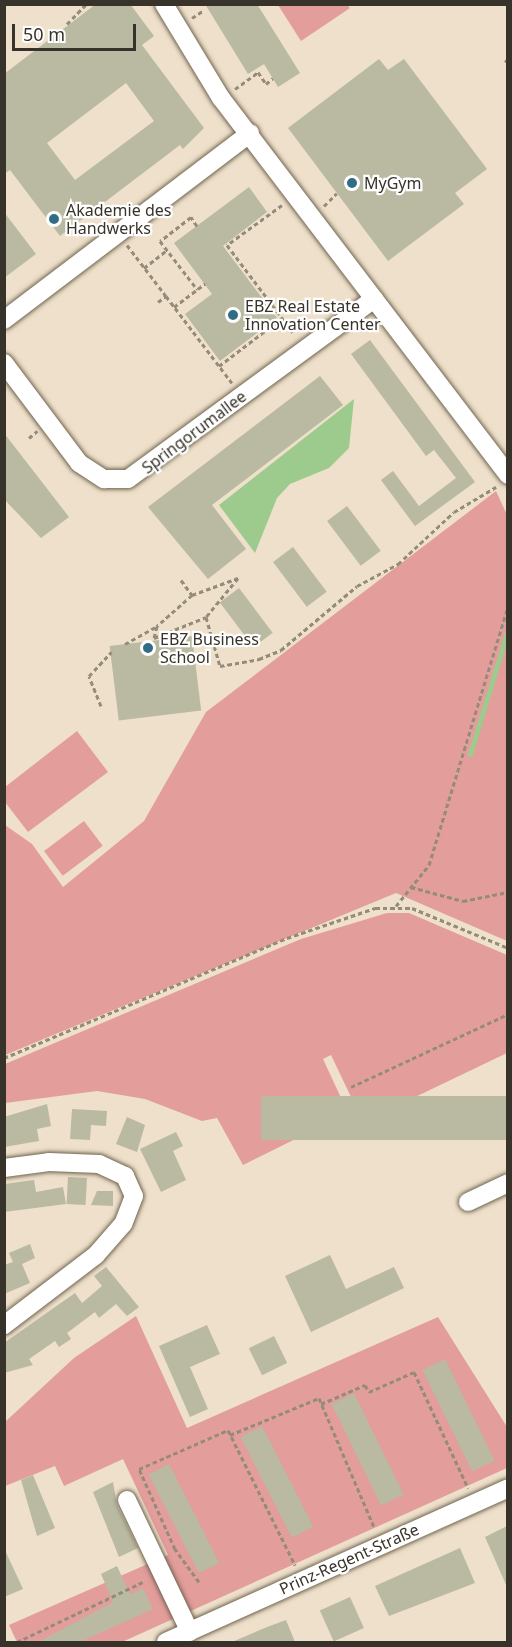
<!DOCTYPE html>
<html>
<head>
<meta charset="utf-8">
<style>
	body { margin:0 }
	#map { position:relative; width:512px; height:1647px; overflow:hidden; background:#eee0ca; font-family:"Noto Sans",sans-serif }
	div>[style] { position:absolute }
	.green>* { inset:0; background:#e39d9b; transform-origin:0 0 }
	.water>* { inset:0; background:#9dcb8d }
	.stream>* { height:5px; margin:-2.5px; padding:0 2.5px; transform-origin:2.5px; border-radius:2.5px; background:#9dcb8d }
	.building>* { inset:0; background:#b9baa1; transform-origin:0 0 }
	.path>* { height:3px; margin-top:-1.5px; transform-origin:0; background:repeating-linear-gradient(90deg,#948b7b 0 4.5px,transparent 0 7.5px) }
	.roads { filter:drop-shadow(0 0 2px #706450) drop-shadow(0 0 2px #706450) }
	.minor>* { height:18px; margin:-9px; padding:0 9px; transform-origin:9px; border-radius:9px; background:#fff }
	.dots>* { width:16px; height:16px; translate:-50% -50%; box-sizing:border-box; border:3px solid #fff; border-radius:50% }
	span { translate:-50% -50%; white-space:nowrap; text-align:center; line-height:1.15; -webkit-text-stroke:4.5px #fff; paint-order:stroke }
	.poi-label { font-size:16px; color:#38332a }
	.left { translate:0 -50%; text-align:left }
	.street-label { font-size:16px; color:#38332a }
	.frame { position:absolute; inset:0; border:6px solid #38332a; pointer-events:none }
	.scale { position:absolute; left:12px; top:24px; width:124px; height:27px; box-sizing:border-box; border:3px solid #38332a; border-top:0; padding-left:8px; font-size:18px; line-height:21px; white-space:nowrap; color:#38332a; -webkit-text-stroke:4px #fff; paint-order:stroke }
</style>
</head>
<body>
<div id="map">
	<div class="green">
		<i style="clip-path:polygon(278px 5px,347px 5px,350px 8px,301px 41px)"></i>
		<i style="clip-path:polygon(496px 491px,508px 517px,507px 941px,396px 893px,5px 1055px,5px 825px,32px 844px,63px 887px,144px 821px,206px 712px)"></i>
		<i style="clip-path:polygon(77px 731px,108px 772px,28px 832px,5px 802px,5px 787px)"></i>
		<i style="left:84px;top:821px;width:31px;height:50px;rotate:53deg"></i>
		<i style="clip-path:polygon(387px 913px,409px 913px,507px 955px,507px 1053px,363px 1122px,331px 1055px,323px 1059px,348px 1113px,243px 1165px,217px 1118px,202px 1121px,145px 1099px,97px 1091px,5px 1103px,5px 1064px,301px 939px)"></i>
		<i style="clip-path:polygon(136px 1316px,187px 1428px,438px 1317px,507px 1427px,507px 1468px,122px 1642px,17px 1642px,9px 1625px,168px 1555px,123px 1459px,64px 1486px,55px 1466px,5px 1486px,5px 1422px,74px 1358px)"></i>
	</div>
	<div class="water">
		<i style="clip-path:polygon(354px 399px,349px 448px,329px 468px,290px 484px,277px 498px,255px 553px,219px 505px)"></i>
	</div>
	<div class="stream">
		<i style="left:470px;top:754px;width:130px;rotate:-73deg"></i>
	</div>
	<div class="building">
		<i style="clip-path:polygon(evenodd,96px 4px,130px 4px,154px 36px,142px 45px,204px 128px,183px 149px,180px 145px,60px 236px,10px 170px,4px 174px,4px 74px,96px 4px,126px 83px,154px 121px,75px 180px,47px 143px,126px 83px)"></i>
		<i style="clip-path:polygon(205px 4px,257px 4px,300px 73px,278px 87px,264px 64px,248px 74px)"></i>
		<i style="clip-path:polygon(379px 59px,388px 70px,404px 59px,487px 169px,455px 193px,464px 204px,388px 261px,288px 128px)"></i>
		<i style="clip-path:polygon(249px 187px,267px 212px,223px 246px,277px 318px,220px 361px,185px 314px,212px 294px,174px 243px)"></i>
		<i style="clip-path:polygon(4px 212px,36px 254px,4px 278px)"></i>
		<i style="clip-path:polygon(370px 340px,475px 482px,415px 526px,381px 480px,393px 471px,419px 506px,456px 478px,434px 450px,426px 456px,351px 354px)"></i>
		<i style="clip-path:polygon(320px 376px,343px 405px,212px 505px,246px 549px,208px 579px,148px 507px)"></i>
		<i style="clip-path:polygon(4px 433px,69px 517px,41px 538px,4px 499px)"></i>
		<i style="left:347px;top:506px;width:56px;height:25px;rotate:53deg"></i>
		<i style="left:293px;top:547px;width:56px;height:25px;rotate:53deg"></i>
		<i style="left:239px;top:588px;width:56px;height:24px;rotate:53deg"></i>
		<i style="left:192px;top:636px;width:75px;height:83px;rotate:83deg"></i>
		<i style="left:507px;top:1096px;width:44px;height:246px;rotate:90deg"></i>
		<i style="clip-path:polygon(47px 1104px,51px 1126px,37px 1129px,39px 1141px,4px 1147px,4px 1117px)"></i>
		<i style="clip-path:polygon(72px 1109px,107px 1111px,106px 1126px,91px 1125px,90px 1140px,70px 1139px)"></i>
		<i style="clip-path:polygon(127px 1117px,145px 1125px,137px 1152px,116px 1144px)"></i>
		<i style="clip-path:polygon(176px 1132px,183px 1146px,173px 1151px,186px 1180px,161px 1192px,140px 1149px)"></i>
		<i style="left:68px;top:1177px;width:19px;height:27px;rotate:3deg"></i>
		<i style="clip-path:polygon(34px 1180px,36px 1192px,63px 1187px,66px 1204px,4px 1212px,5px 1184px)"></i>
		<i style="clip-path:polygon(97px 1191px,113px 1191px,113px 1206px,91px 1205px)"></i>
		<i style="clip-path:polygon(30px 1244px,35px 1258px,22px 1264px,30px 1283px,4px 1294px,4px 1265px,13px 1262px,9px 1253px)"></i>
		<i style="clip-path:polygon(330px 1255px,346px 1289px,394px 1267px,404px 1288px,311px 1332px,285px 1276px)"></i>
		<i style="clip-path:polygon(106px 1267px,139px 1307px,127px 1316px,116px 1304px,99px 1318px,95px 1312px,67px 1333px,71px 1339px,59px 1347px,55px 1341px,29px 1359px,33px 1365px,4px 1373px,4px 1343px,75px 1293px,82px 1303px,102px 1286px,94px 1276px)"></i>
		<i style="clip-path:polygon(207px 1325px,220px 1354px,190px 1367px,208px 1409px,190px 1417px,159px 1346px)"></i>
		<i style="left:274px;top:1336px;width:30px;height:28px;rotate:64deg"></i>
		<i style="left:445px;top:1359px;width:113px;height:25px;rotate:64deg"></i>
		<i style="left:354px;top:1393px;width:113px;height:25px;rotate:64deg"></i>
		<i style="left:262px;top:1426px;width:113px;height:24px;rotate:63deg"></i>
		<i style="left:169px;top:1464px;width:111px;height:23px;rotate:63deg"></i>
		<i style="clip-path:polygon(33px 1475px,55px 1528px,37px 1536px,21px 1480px)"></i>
		<i style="clip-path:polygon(113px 1482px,117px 1505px,138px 1548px,119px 1557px,93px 1492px)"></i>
		<i style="clip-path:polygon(507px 1526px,507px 1587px,485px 1537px)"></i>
		<i style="clip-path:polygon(4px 1548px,23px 1589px,4px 1597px)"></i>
		<i style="clip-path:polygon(460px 1548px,475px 1583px,389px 1616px,375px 1586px)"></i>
		<i style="clip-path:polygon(117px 1566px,130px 1594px,143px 1588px,153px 1609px,80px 1642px,38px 1642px,113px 1602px,101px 1574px)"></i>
		<i style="left:350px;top:1597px;width:34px;height:33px;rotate:66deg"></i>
		<i style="clip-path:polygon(286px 1620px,295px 1642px,232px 1642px,267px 1627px)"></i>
	</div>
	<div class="path">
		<i style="left:192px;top:18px;width:14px;rotate:-34deg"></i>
		<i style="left:67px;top:24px;width:28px;rotate:-46deg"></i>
		<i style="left:505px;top:62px;width:4px;rotate:-45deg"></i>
		<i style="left:235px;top:89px;width:29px;rotate:-36deg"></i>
		<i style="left:258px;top:72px;width:14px;rotate:56deg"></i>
		<i style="left:266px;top:84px;width:9px;rotate:-41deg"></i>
		<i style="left:282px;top:205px;width:68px;rotate:144deg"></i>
		<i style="left:227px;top:245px;width:111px;rotate:53deg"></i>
		<i style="left:324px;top:206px;width:18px;rotate:-45deg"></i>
		<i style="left:197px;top:226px;width:11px;rotate:-124deg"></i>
		<i style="left:191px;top:217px;width:39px;rotate:142deg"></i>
		<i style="left:160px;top:241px;width:61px;rotate:52.4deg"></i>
		<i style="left:127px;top:245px;width:64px;rotate:52.6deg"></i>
		<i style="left:144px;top:268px;width:29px;rotate:-38deg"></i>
		<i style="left:158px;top:302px;width:10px;rotate:-37deg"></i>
		<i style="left:166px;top:296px;width:109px;rotate:52.8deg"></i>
		<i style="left:174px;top:307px;width:39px;rotate:-37deg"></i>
		<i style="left:219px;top:366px;width:79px;rotate:-37.3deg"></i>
		<i style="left:29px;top:438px;width:11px;rotate:-41deg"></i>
		<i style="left:507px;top:500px;width:1px"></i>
		<i style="left:181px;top:580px;width:19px;rotate:54deg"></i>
		<i style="left:192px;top:595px;width:47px;rotate:138.5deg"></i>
		<i style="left:157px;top:626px;width:12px;rotate:104deg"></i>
		<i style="left:154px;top:638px;width:56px;rotate:-22deg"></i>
		<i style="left:206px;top:617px;width:51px;rotate:74.1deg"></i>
		<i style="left:220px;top:666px;width:40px;rotate:-10deg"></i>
		<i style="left:259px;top:659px;width:24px;rotate:-22deg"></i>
		<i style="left:281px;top:650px;width:99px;rotate:-40.1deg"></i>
		<i style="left:357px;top:586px;width:47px;rotate:-28.2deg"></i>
		<i style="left:398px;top:564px;width:76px;rotate:-42.9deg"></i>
		<i style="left:454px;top:512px;width:49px;rotate:-30.8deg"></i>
		<i style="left:192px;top:595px;width:49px;rotate:-20.3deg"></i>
		<i style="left:238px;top:578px;width:50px;rotate:129.4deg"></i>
		<i style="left:125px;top:644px;width:37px;rotate:-29deg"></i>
		<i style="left:101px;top:706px;width:32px;rotate:-112deg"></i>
		<i style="left:89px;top:676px;width:33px;rotate:-47deg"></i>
		<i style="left:411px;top:887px;width:54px;rotate:15.1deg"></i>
		<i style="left:463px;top:901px;width:46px;rotate:-11.3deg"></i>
		<i style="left:396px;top:906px;width:53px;rotate:-51.2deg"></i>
		<i style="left:429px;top:865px;width:270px;rotate:-73deg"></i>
		<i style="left:4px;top:1058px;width:307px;rotate:-23deg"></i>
		<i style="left:287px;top:938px;width:93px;rotate:-18.8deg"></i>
		<i style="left:375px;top:908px;width:37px"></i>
		<i style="left:412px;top:908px;width:104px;rotate:22.6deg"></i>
		<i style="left:351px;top:1087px;width:173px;rotate:-24.9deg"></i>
		<i style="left:321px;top:1404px;width:48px;rotate:-23.4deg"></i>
		<i style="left:365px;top:1385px;width:8px;rotate:60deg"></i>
		<i style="left:369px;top:1392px;width:49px;rotate:-24deg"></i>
		<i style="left:414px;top:1372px;width:128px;rotate:65deg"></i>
		<i style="left:230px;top:1435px;width:96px;rotate:-22.6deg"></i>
		<i style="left:319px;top:1398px;width:142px;rotate:66.9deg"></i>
		<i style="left:199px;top:1582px;width:41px;rotate:-126deg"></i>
		<i style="left:175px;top:1549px;width:88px;rotate:-114.2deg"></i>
		<i style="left:139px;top:1469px;width:97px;rotate:-23.7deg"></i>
		<i style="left:228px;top:1430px;width:151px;rotate:63.6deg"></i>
		<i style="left:17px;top:1642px;width:142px;rotate:-25.5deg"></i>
	</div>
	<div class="roads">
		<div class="minor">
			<i style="left:164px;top:4px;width:110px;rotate:58.8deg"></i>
			<i style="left:221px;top:98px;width:474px;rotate:52.7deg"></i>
			<i style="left:4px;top:320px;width:309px;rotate:-37.2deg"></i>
			<i style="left:4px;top:363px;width:125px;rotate:53.1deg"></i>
			<i style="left:79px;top:463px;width:30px;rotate:33deg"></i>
			<i style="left:104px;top:479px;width:24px"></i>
			<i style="left:128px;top:479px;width:305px;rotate:-36.2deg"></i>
			<i style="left:4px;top:1168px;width:45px;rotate:-7.6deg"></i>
			<i style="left:49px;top:1162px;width:50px;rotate:2.3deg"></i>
			<i style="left:99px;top:1164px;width:29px;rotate:25deg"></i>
			<i style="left:125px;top:1176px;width:22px;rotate:66deg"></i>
			<i style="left:134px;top:1196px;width:30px;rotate:111deg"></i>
			<i style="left:123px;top:1224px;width:41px;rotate:131.1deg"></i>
			<i style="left:96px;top:1255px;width:116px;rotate:142.7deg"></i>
			<i style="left:468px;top:1202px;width:44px;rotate:-25.4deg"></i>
			<i style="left:127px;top:1500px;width:146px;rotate:64.5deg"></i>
			<i style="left:166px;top:1642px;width:375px;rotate:-24.2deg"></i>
		</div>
	</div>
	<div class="dots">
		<i style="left:352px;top:183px;background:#316e85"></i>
		<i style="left:54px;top:219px;background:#316e85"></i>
		<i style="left:233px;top:315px;background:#316e85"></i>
		<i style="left:148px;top:648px;background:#316e85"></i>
	</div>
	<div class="poi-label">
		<span class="left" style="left:364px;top:183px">MyGym</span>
		<span class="left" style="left:66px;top:219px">Akademie des<br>Handwerks</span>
		<span class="left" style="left:245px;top:315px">EBZ Real Estate<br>Innovation Center</span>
		<span class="left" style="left:160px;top:648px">EBZ Business<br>School</span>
	</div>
	<div class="street-label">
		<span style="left:194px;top:432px;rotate:-37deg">Springorumallee</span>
		<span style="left:349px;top:1559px;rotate:-24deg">Prinz-Regent-Straße</span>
	</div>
	<div class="frame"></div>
	<div class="scale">50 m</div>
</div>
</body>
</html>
